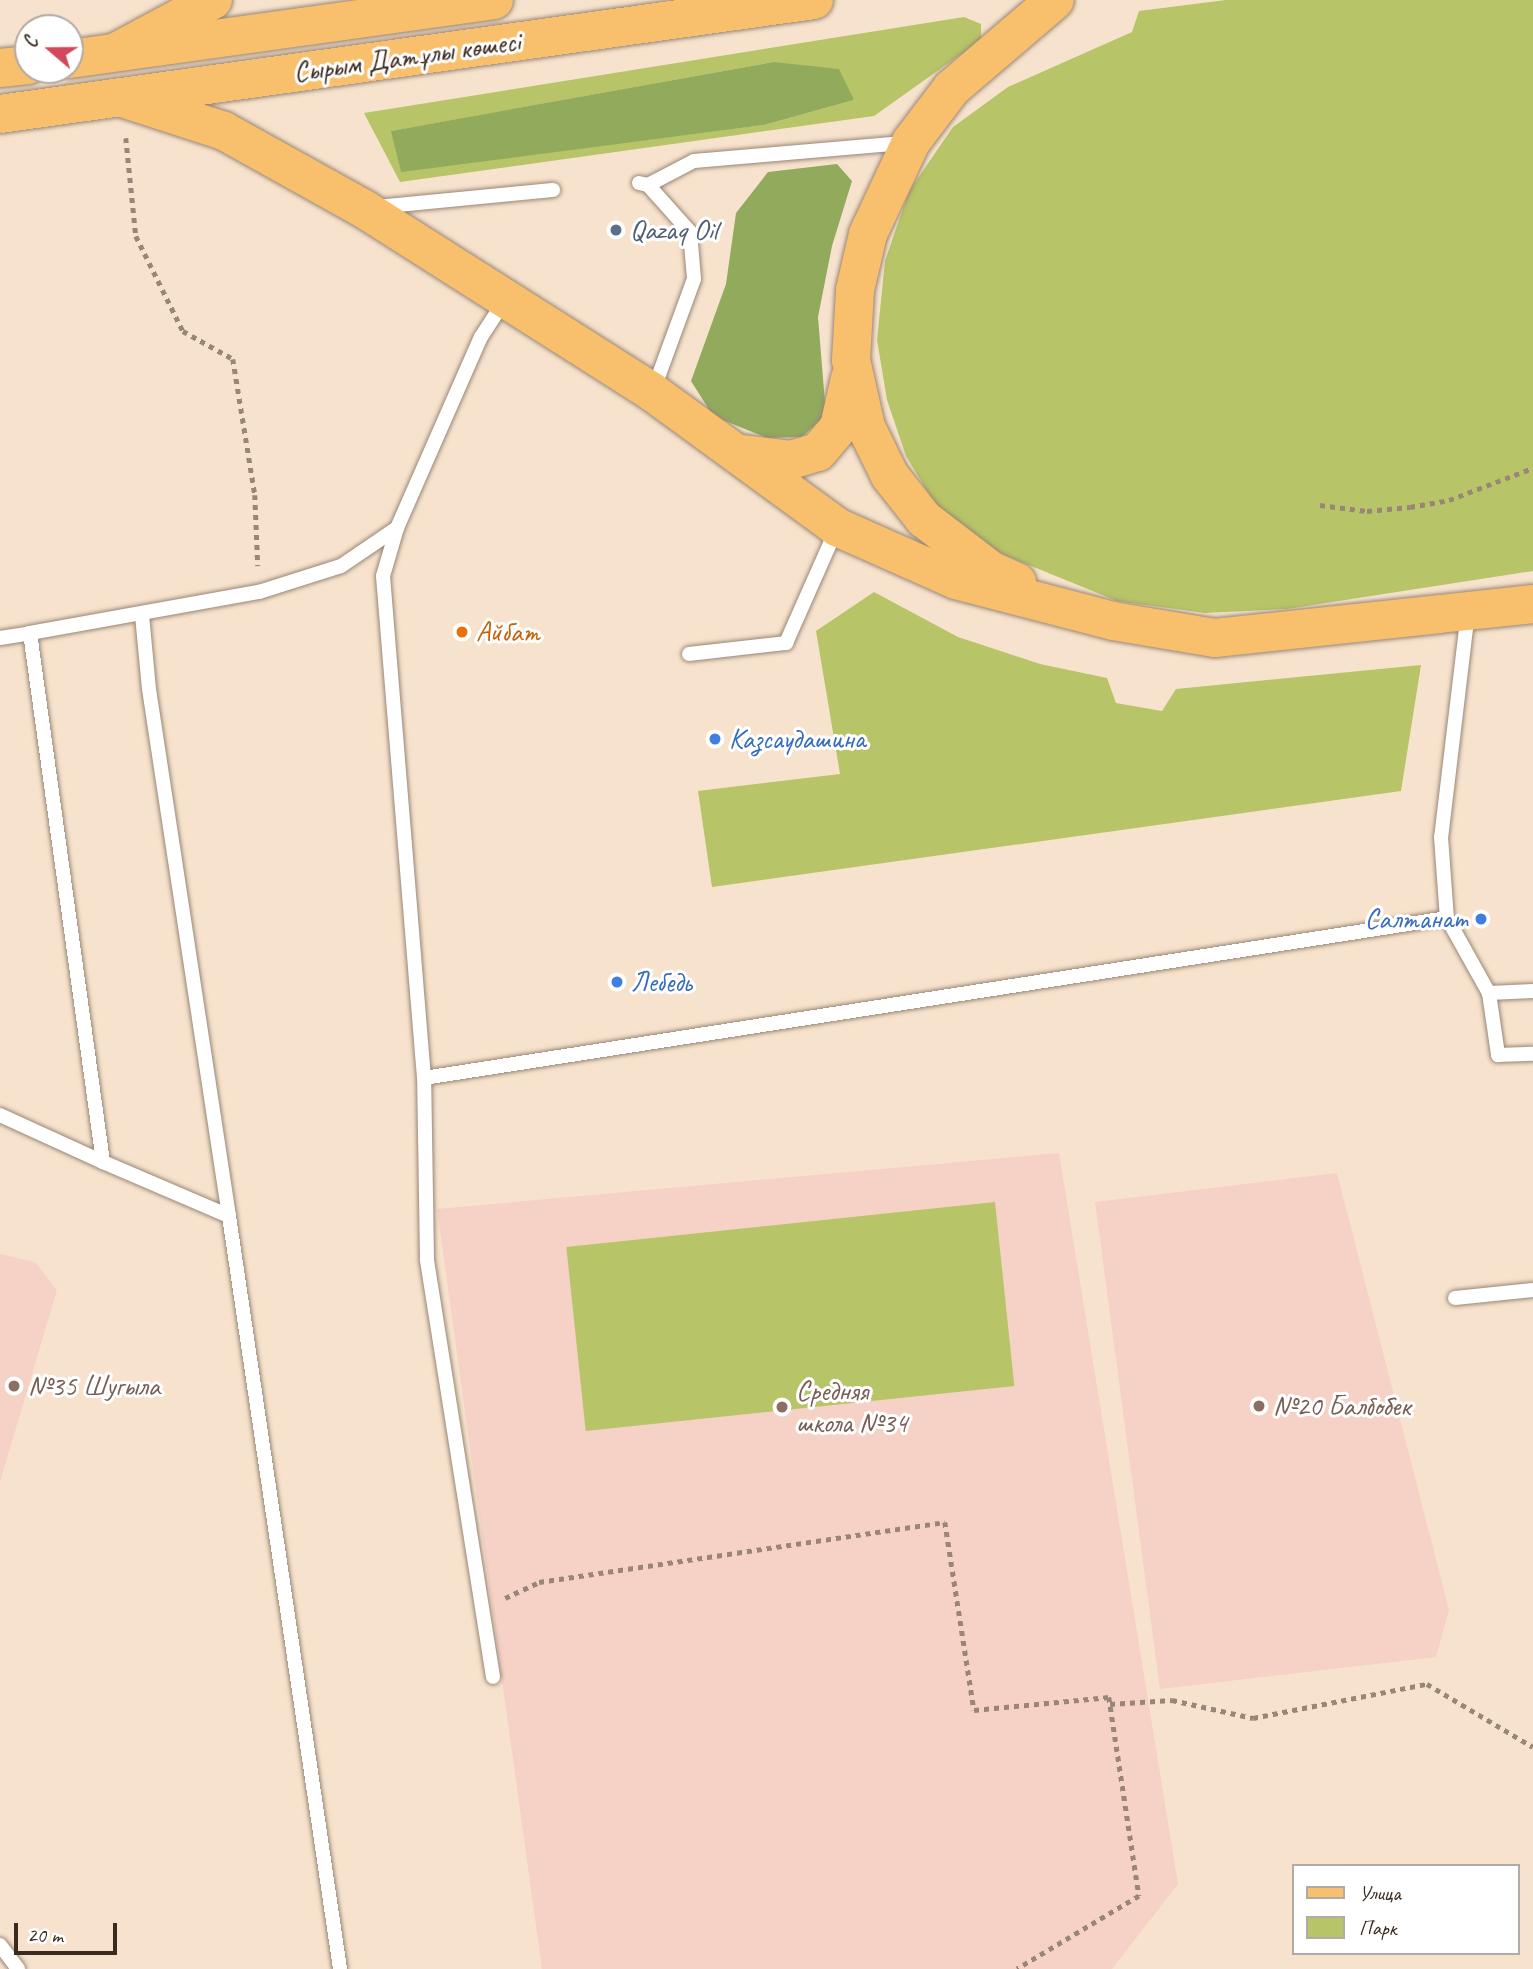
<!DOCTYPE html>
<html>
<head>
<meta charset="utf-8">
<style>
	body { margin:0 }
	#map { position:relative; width:1533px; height:1969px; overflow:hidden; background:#f7e3cd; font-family:Caveat,sans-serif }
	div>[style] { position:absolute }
	.built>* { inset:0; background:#f6d1c5 }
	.green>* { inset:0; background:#b7c467; transform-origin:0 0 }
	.forest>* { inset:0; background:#91aa5c }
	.path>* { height:4.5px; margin-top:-2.25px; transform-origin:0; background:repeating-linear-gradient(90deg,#998676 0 5px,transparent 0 10px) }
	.roads { filter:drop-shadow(0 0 2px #998676) drop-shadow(0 0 2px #998676) }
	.lane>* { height:14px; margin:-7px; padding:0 7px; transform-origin:7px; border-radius:7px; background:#fff }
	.primary>* { height:38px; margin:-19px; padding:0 19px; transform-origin:19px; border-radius:19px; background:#f8bf6c }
	.highway>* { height:38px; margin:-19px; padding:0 19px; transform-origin:19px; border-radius:19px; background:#f8bf6c }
	.dots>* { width:19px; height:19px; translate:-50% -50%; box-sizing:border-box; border:4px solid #fff; border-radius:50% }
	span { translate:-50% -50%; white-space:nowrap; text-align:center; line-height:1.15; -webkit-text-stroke:6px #fff; paint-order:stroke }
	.street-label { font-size:28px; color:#3b2a1e }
	.service-label { font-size:28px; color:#4e5e75 }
	.left { translate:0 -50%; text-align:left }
	.food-label { font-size:28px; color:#c56008 }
	.shop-label { font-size:28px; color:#366cbe }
	.right { translate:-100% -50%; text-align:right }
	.education-label { font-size:28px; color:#785e54 }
	.legend { position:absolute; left:1292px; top:1864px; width:228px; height:91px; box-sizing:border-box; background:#fff; border:2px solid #b1aaa5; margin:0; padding:9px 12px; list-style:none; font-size:21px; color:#3b2a1e }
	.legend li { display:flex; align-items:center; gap:14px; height:35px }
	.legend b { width:35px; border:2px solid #b1aaa5 }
	.north { position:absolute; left:14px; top:14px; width:70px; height:70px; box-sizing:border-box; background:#fff; border:2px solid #b1aaa5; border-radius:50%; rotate:290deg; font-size:19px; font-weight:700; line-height:28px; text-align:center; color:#3b2a1e }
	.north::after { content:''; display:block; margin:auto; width:24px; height:32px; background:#d1495b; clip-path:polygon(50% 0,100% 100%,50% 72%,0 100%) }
	.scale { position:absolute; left:14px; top:1923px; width:103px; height:32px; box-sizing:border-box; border:4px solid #3b2a1e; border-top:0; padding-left:9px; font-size:21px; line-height:24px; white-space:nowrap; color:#3b2a1e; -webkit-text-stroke:5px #fff; paint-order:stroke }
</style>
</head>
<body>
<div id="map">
	<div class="built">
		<i style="clip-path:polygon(1059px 1153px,1178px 1884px,1112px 1969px,542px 1969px,437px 1209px)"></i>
		<i style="clip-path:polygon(1337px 1173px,1449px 1610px,1436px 1657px,1160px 1689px,1095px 1202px)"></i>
		<i style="clip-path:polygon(0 1254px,35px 1262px,57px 1290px,0 1482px)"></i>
	</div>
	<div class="green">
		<i style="clip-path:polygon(1226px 0,1533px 0,1533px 571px,1287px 609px,1205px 613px,1117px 601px,990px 549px,936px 506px,906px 456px,887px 400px,877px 340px,885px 261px,909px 191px,953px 127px,1008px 87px,1132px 32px,1139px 11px)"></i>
		<i style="clip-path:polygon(evenodd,964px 17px,981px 24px,981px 40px,874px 116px,400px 182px,364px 113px,964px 17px,773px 62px,854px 100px,764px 125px,401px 171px,392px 131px,773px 62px)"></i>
		<i style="clip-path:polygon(874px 592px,958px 637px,1040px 664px,1107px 678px,1116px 703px,1162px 711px,1176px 689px,1421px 665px,1401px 791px,712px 887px,698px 791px,840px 774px,816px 631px)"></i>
		<i style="left:995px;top:1202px;width:185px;height:431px;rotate:84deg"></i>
	</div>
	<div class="forest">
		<i style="clip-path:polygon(773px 62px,839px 69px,854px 100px,764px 125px,401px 172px,391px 131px)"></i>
		<i style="clip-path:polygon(837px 164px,852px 181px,832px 246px,818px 317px,826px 415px,802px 437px,767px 438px,713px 416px,691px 381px,726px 284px,736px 213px,768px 172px)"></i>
	</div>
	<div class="path">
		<i style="left:126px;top:138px;width:99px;rotate:84.2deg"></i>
		<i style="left:136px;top:236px;width:106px;rotate:63.7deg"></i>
		<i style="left:183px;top:331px;width:57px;rotate:29.2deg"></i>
		<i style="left:233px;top:359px;width:138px;rotate:80.8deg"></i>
		<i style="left:255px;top:495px;width:71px;rotate:87.6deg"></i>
		<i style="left:1320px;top:505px;width:47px;rotate:7.3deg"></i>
		<i style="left:1367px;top:511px;width:43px;rotate:-5.3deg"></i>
		<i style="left:1410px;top:507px;width:40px;rotate:-10deg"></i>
		<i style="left:1449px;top:500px;width:90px;rotate:-20.9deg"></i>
		<i style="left:505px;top:1598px;width:38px;rotate:-25deg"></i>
		<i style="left:539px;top:1582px;width:410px;rotate:-8.4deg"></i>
		<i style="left:945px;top:1522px;width:190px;rotate:81.2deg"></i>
		<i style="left:974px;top:1710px;width:136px;rotate:-5.5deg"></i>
		<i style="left:1109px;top:1697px;width:201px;rotate:81.4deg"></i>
		<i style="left:1139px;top:1896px;width:142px;rotate:149.1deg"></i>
		<i style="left:1110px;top:1704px;width:62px;rotate:-3.7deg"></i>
		<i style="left:1172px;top:1700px;width:83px;rotate:12.5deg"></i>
		<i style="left:1253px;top:1718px;width:177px;rotate:-11.1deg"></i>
		<i style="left:1427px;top:1684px;width:123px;rotate:30.7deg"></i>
	</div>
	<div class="roads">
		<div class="lane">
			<i style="left:639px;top:183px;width:9px;rotate:13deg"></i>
			<i style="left:648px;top:185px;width:52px;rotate:-27.6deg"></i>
			<i style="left:694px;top:161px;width:213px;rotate:-4.9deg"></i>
			<i style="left:648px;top:185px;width:63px;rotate:48.2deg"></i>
			<i style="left:690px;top:232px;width:47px;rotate:85.1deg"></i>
			<i style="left:694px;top:279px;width:119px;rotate:110.1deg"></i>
			<i style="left:376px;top:207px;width:178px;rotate:-5.5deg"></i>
			<i style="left:1468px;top:612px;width:227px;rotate:96.8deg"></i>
			<i style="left:1441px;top:837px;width:81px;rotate:85.8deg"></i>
			<i style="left:1447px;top:918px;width:86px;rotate:60.8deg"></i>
			<i style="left:1489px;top:993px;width:63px;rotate:81.7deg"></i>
			<i style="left:1498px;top:1055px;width:35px;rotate:-2deg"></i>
			<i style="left:142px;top:615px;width:74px;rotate:84.6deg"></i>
			<i style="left:149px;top:689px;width:533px;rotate:81.37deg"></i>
			<i style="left:30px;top:633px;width:233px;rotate:-10.2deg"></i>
			<i style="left:259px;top:592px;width:86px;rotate:-17.6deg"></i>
			<i style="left:341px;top:566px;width:68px;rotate:-34.2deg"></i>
			<i style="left:0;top:638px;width:30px;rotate:-9deg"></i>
			<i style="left:30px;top:633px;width:534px;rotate:82.14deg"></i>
			<i style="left:103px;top:1162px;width:137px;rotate:23.2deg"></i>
			<i style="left:229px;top:1216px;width:761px;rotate:81.61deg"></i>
			<i style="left:689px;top:654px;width:98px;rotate:-6.5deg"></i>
			<i style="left:786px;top:643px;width:126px;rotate:-66.1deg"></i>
			<i style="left:1489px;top:993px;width:44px;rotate:-2.6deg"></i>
			<i style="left:424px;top:1078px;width:1035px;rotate:-8.89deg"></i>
			<i style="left:0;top:1115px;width:113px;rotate:24.5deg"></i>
			<i style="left:1455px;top:1298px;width:78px;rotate:-5.9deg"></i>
			<i style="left:493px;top:1677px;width:422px;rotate:-99deg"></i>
			<i style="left:427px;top:1260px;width:182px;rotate:-90.9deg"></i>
			<i style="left:424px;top:1078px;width:504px;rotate:-94.67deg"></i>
			<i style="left:383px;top:576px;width:50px;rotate:-73.7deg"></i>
			<i style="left:397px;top:528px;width:209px;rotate:-66.3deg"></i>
			<i style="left:481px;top:337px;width:44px;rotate:-57deg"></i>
			<i style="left:0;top:1945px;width:30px;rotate:53deg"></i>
		</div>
		<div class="primary">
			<i style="left:116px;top:52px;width:110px;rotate:-28.2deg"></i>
			<i style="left:122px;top:98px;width:107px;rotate:17.9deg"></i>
			<i style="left:224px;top:131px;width:160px;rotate:29.1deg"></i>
			<i style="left:364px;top:209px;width:341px;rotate:32.4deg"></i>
			<i style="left:652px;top:392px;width:229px;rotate:36.1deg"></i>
			<i style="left:837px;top:527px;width:130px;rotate:24deg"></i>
			<i style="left:956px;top:580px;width:162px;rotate:14.6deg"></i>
			<i style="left:1113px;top:621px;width:103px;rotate:9.5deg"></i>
			<i style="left:1215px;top:638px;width:320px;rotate:-6.1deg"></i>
			<i style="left:743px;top:454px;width:48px;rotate:7.1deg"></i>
			<i style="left:791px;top:460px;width:28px;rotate:-17deg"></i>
			<i style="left:818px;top:452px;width:33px;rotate:-50deg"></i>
			<i style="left:839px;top:427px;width:50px;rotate:-77.3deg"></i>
			<i style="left:1017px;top:582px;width:27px;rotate:-156deg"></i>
			<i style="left:992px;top:571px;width:86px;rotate:-142.6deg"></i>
			<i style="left:924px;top:519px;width:55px;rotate:-128.3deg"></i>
			<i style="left:890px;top:476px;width:55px;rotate:-116.1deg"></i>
			<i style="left:866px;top:427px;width:69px;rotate:-102.6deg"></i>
			<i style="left:851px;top:360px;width:70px;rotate:-86.7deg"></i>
			<i style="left:855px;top:290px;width:57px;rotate:-76.9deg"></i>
			<i style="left:868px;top:234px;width:102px;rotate:-64.9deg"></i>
			<i style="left:911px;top:142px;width:68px;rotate:-52.8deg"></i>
			<i style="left:952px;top:88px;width:135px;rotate:-40.5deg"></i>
		</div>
		<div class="highway">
			<i style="left:70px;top:59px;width:428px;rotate:-7.9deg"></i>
			<i style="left:0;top:68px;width:28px;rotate:-6deg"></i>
			<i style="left:0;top:114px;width:822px;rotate:-7.97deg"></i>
		</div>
	</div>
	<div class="dots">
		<i style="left:616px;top:230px;background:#5c6f8a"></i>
		<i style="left:462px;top:632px;background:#e8710a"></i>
		<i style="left:715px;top:739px;background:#3f7fe0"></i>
		<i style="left:1481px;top:919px;background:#3f7fe0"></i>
		<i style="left:617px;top:982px;background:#3f7fe0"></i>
		<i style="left:14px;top:1386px;background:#8d6e63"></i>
		<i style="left:1259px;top:1406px;background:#8d6e63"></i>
		<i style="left:782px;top:1407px;background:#8d6e63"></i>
	</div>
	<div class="street-label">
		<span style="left:407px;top:57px;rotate:-8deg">Сырым Датұлы көшесі</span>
	</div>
	<div class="service-label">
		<span class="left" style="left:630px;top:230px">Qazaq Oil</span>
	</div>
	<div class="food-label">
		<span class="left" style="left:476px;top:632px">Айбат</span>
	</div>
	<div class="shop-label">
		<span class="left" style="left:729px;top:739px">Казсаудашина</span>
		<span class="right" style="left:1467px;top:919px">Салтанат</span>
		<span class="left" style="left:631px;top:982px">Лебедь</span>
	</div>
	<div class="education-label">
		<span class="left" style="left:28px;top:1386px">№35 Шугыла</span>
		<span class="left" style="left:796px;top:1407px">Средняя<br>школа №34</span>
		<span class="left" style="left:1273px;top:1406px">№20 Балбобек</span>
	</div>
	<ul class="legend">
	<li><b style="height:9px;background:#f8bf6c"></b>Улица</li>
	<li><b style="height:19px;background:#b7c467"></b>Парк</li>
	</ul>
	<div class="north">С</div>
	<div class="scale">20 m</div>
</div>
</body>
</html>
